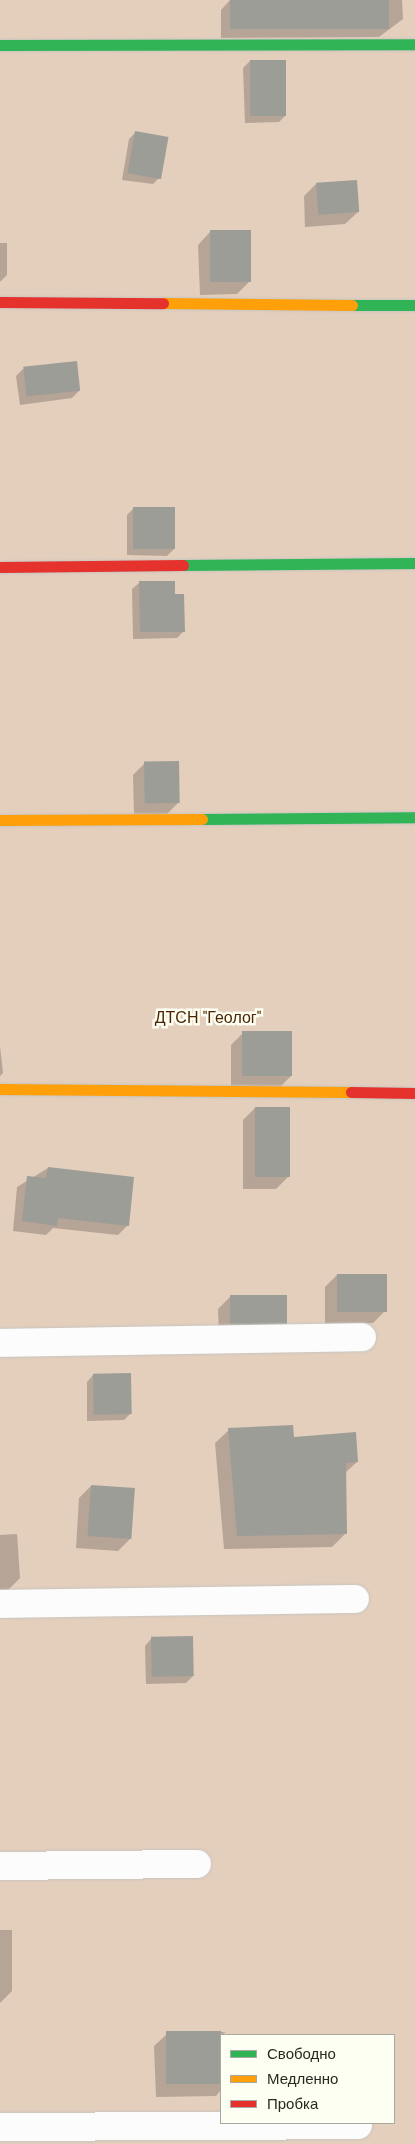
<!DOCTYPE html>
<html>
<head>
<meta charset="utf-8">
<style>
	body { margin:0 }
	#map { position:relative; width:415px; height:2144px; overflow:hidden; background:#edeee8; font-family:"DM Sans",sans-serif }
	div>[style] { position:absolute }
	.green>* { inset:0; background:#e4cebc }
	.shadow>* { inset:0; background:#0003 }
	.building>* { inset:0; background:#9d9d98; transform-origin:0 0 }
	.roads { filter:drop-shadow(0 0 1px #c5c6c1) drop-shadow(0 0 1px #c5c6c1) }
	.street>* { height:28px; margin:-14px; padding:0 14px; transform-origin:14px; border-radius:14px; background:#fcfcfc }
	.fast>* { height:11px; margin:-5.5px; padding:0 5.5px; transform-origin:5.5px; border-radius:5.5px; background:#30b455 }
	.slow>* { height:11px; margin:-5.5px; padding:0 5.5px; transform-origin:5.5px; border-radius:5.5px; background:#ff9f0a }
	.jam>* { height:11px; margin:-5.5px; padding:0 5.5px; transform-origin:5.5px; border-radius:5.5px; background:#e5322d }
	span { translate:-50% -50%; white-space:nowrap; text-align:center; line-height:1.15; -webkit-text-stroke:5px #fdfff2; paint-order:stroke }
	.park-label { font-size:16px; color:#4c2502 }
	.legend { position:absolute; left:220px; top:2034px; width:175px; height:90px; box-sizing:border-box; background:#fdfff2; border:1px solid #a8a9a0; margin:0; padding:6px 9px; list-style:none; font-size:15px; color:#292924 }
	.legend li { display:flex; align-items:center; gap:10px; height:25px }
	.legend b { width:25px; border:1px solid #a8a9a0 }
</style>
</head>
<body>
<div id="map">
	<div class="green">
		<i style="clip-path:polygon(evenodd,0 0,415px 0,415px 2144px,0 2144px,0 0,221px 2035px,394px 2035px,394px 2123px,221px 2123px,221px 2035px)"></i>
	</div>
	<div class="shadow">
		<i style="clip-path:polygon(230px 0,402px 0,403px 19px,379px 37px,221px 38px,221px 10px)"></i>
		<i style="clip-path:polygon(250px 61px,286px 115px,279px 122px,245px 123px,243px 68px)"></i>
		<i style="clip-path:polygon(136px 132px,160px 177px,153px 184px,122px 180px,129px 139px)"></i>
		<i style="clip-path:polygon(316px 184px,358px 212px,345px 224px,305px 227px,304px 196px)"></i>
		<i style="clip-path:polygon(210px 232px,249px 282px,237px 294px,200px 295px,198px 245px)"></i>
		<i style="clip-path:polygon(0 243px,7px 243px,7px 275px,0 282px)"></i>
		<i style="clip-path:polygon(23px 369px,79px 391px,72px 398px,20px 405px,16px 376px)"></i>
		<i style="clip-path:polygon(134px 508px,174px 549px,167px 556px,127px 555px,127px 515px)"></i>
		<i style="clip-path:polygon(139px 583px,173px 596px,184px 631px,177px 638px,133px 639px,132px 589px)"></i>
		<i style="clip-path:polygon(145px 763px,178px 803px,166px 815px,134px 815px,133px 775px)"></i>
		<i style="clip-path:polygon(243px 1033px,291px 1076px,279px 1088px,231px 1087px,231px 1045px)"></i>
		<i style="clip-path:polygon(0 1046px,3px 1073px,0 1076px)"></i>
		<i style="clip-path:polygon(255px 1108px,288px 1177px,276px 1189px,243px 1189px,243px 1120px)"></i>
		<i style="clip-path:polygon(48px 1168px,128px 1225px,118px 1235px,53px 1228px,46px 1235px,13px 1231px,17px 1187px)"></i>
		<i style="clip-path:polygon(337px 1275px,385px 1311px,373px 1323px,325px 1324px,325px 1287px)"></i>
		<i style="clip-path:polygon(230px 1297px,286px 1322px,274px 1334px,219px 1335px,218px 1309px)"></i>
		<i style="clip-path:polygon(93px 1375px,131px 1413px,124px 1420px,87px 1421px,87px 1382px)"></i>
		<i style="clip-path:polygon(229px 1430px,293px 1438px,357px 1462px,345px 1473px,346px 1533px,332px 1547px,224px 1549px,215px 1443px)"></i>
		<i style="clip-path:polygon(91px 1486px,130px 1539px,118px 1551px,76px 1548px,79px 1498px)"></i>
		<i style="clip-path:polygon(17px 1534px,20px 1578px,8px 1590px,0 1590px,0 1535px)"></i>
		<i style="clip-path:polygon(151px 1639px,193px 1676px,186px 1683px,146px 1684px,145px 1646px)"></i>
		<i style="clip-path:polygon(0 1930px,12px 1930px,12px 1991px,0 2003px)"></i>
		<i style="clip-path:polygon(226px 2032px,221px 2035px,221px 2090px,216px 2096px,156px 2097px,154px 2046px,167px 2034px)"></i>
	</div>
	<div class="building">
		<i style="left:230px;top:0;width:159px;height:29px"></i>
		<i style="left:250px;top:60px;width:36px;height:56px"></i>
		<i style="left:135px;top:131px;width:34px;height:43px;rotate:10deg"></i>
		<i style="left:357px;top:180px;width:32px;height:41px;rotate:86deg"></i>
		<i style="left:251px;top:230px;width:52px;height:41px;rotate:90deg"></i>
		<i style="left:77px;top:361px;width:30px;height:54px;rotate:84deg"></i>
		<i style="left:133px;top:507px;width:42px;height:42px"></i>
		<i style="clip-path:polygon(139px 581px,175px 581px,175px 594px,184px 594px,185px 632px,140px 632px)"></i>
		<i style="left:179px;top:761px;width:42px;height:35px;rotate:89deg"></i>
		<i style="left:242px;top:1031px;width:50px;height:45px"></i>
		<i style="left:255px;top:1107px;width:35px;height:70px"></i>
		<i style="clip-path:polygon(48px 1167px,134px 1177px,129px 1226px,58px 1218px,57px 1226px,22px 1221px,27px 1176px,46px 1178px)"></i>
		<i style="left:337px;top:1274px;width:50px;height:38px"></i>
		<i style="left:230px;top:1295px;width:57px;height:29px"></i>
		<i style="left:131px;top:1373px;width:41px;height:38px;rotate:89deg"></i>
		<i style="clip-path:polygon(293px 1425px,294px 1437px,356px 1432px,358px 1462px,346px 1463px,347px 1534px,237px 1536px,228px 1428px)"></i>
		<i style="left:91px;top:1485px;width:44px;height:51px;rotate:4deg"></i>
		<i style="left:193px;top:1636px;width:40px;height:42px;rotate:89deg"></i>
		<i style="left:221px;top:2031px;width:53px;height:55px;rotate:90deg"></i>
	</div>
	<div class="roads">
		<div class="street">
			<i style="left:0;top:1343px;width:362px;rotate:-0.9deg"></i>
			<i style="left:0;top:1604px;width:355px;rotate:-0.8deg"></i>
			<i style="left:0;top:1866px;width:197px;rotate:-0.6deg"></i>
			<i style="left:0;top:2127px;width:358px;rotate:-0.3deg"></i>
		</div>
		<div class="fast">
			<i style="left:0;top:45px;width:415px;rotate:-0.1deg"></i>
			<i style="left:352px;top:305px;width:63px"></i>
			<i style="left:183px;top:565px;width:232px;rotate:-0.5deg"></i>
			<i style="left:202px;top:819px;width:213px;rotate:-0.5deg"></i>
		</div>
		<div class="slow">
			<i style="left:163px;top:303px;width:189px;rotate:0.6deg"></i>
			<i style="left:0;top:820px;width:202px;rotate:-0.3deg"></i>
			<i style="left:0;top:1089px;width:351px;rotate:0.5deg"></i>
		</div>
		<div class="jam">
			<i style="left:0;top:302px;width:163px;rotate:0.4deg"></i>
			<i style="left:0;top:567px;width:183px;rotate:-0.6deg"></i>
			<i style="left:351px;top:1092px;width:64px;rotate:0.9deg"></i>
		</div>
	</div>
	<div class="park-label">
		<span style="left:208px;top:1018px">ДТСН "Геолог"</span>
	</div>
	<ul class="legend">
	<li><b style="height:6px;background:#30b455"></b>Свободно</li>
	<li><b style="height:6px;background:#ff9f0a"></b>Медленно</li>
	<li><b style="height:6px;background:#e5322d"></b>Пробка</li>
	</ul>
</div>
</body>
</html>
